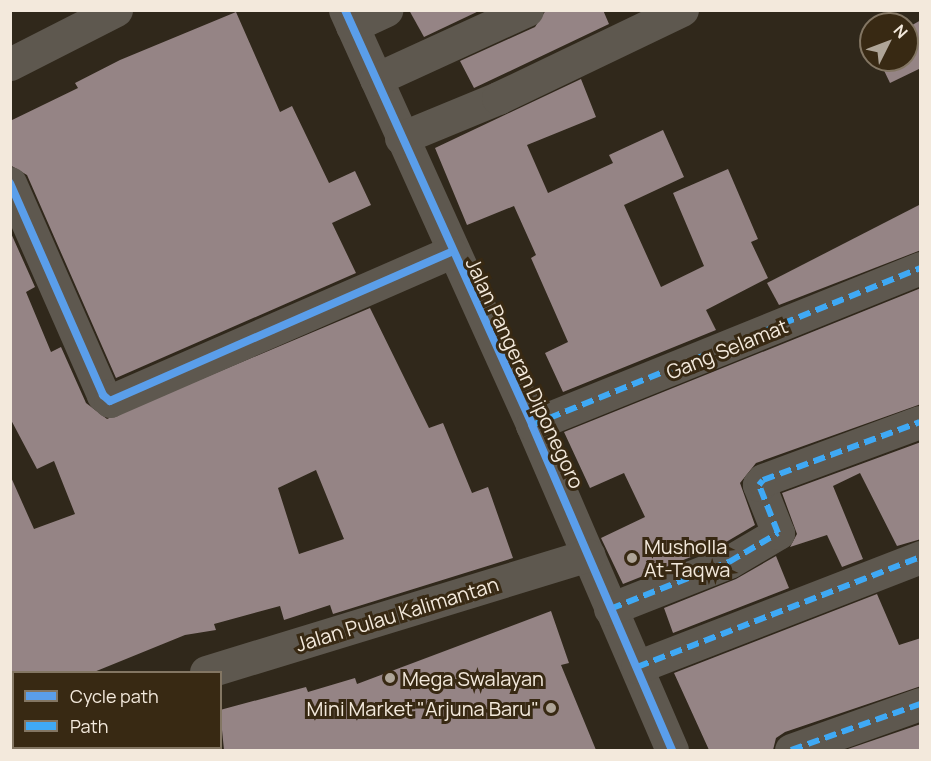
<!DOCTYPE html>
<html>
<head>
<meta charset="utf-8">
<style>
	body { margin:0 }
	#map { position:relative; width:931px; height:761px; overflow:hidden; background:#30281b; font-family:Manrope,sans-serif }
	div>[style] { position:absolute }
	.building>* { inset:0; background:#958485 }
	.minor>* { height:33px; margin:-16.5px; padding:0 16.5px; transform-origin:16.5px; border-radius:16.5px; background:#5e584f }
	.quiet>* { height:6px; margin-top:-3px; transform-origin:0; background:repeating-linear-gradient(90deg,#3fa9f5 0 12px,transparent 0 18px) }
	.cycleway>* { height:8px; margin:-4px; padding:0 4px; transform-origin:4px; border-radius:4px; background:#5a9eea }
	.dots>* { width:16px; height:16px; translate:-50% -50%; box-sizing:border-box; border:3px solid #382913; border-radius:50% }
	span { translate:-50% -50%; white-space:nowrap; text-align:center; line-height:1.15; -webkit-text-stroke:6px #382913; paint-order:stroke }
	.street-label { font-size:20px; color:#f3e9dc }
	.poi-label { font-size:20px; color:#f3e9dc }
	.left { translate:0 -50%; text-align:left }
	.right { translate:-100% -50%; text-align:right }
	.frame { position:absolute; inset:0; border:12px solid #f3e9dc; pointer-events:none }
	.legend { position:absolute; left:12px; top:671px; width:210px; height:78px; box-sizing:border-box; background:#382913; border:2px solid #837663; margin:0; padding:8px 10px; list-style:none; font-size:18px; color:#f3e9dc }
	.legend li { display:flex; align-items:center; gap:12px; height:30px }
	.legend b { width:30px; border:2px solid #837663 }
	.north { position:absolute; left:859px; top:12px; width:60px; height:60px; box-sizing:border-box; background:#382913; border:2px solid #837663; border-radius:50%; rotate:48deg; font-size:16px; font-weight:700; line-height:24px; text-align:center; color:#f3e9dc }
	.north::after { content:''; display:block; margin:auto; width:21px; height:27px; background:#afa598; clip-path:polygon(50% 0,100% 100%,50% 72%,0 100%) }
</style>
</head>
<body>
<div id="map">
	<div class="building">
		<i style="clip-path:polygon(409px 10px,481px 10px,424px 37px)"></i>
		<i style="clip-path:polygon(546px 10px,603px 10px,609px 24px,474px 88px,460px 61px,535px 27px)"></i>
		<i style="clip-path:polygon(236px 12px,280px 112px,292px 106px,329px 183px,355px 171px,371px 205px,332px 223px,356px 273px,116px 378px,27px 175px,10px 165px,10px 121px,78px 88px,75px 83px,120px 60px)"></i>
		<i style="clip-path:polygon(921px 20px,921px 68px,890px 83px,879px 60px,907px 60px,907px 28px)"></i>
		<i style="clip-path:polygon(581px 79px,596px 117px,527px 145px,548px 193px,613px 163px,609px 155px,663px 130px,684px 177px,624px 205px,661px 287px,704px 266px,673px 193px,728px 169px,758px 239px,751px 242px,768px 278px,706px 310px,716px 330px,563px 392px,545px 353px,568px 342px,531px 258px,536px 255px,514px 206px,467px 225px,435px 148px)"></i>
		<i style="clip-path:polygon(921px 204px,921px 250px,779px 305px,767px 283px)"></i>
		<i style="clip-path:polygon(evenodd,10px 231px,35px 287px,26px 292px,51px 352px,61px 347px,86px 403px,107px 419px,370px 308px,429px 428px,443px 423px,472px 493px,488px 487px,513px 558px,333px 614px,330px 605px,284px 620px,280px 606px,214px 624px,216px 630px,185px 635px,94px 672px,10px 672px,10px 475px,34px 529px,75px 514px,54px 461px,37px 469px,10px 418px,10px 231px,316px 470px,344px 539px,299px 554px,278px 488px,316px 470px)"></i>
		<i style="clip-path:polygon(921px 288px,921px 404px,756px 463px,740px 483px,755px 525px,721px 545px,623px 584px,601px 538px,645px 517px,624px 473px,590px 488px,564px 432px)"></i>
		<i style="clip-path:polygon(921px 442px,921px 539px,897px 546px,860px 473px,833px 486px,863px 559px,842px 567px,827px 535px,790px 547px,797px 534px,782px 493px)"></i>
		<i style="clip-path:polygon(776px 556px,789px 588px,673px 633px,664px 608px,736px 579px)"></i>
		<i style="clip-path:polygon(877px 594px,899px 645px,921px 638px,921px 686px,785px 732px,776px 738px,773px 750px,709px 750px,674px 673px)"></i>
		<i style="clip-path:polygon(551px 611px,569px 663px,561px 665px,596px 750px,224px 750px,220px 710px,306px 687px,308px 692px,355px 678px,357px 684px)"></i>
		<i style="clip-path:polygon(921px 724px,921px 750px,845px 750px)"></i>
	</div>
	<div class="minor">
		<i style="left:345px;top:10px;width:455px;rotate:65.7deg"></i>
		<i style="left:532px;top:425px;width:354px;rotate:66.7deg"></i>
		<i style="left:352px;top:26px;width:38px;rotate:-25deg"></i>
		<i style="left:10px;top:64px;width:119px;rotate:-27deg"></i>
		<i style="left:376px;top:79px;width:166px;rotate:-24.6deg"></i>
		<i style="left:401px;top:138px;width:105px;rotate:-22.4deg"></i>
		<i style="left:498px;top:98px;width:204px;rotate:-25.6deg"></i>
		<i style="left:10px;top:183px;width:232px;rotate:66.3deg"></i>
		<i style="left:103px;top:395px;width:9px;rotate:41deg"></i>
		<i style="left:110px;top:401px;width:372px;rotate:-23.6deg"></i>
		<i style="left:532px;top:425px;width:419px;rotate:-22deg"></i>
		<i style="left:610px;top:609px;width:128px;rotate:-21.6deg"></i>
		<i style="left:729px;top:562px;width:57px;rotate:-30.6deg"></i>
		<i style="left:778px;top:533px;width:52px;rotate:-111.6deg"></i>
		<i style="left:759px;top:485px;width:6px;rotate:-51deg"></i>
		<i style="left:763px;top:480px;width:167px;rotate:-20.3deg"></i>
		<i style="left:637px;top:667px;width:304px;rotate:-21.2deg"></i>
		<i style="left:206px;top:672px;width:400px;rotate:-17deg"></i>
		<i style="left:10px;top:731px;width:4px;rotate:-14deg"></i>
		<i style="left:791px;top:750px;width:137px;rotate:-19.6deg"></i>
	</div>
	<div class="quiet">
		<i style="left:532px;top:425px;width:419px;rotate:-22deg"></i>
		<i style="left:610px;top:609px;width:128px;rotate:-21.6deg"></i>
		<i style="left:729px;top:562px;width:57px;rotate:-30.6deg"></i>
		<i style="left:778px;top:533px;width:52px;rotate:-111.6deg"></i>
		<i style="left:759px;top:485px;width:6px;rotate:-51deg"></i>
		<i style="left:763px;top:480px;width:167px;rotate:-20.3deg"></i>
		<i style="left:637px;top:667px;width:304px;rotate:-21.2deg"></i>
		<i style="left:791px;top:750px;width:137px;rotate:-19.6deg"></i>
	</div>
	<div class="cycleway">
		<i style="left:345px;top:10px;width:455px;rotate:65.7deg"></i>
		<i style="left:532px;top:425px;width:354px;rotate:66.7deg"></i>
		<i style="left:10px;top:183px;width:232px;rotate:66.3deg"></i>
		<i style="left:103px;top:395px;width:9px;rotate:41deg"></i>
		<i style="left:110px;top:401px;width:372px;rotate:-23.6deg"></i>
	</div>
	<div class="dots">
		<i style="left:632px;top:558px;background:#afa598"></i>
		<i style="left:390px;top:678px;background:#afa598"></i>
		<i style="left:551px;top:708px;background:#afa598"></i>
	</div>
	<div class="street-label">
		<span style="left:727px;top:349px;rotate:-22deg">Gang Selamat</span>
		<span style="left:525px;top:373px;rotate:65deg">Jalan Pangeran Diponegoro</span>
		<span style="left:397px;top:614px;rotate:-17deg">Jalan Pulau Kalimantan</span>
	</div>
	<div class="poi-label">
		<span class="left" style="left:644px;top:558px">Musholla<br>At-Taqwa</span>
		<span class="left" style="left:402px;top:678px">Mega Swalayan</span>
		<span class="right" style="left:539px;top:708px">Mini Market "Arjuna Baru"</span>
	</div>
	<div class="frame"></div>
	<ul class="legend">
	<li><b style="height:8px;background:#5a9eea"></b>Cycle path</li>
	<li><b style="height:8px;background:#3fa9f5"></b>Path</li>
	</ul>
	<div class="north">N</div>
</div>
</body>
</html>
